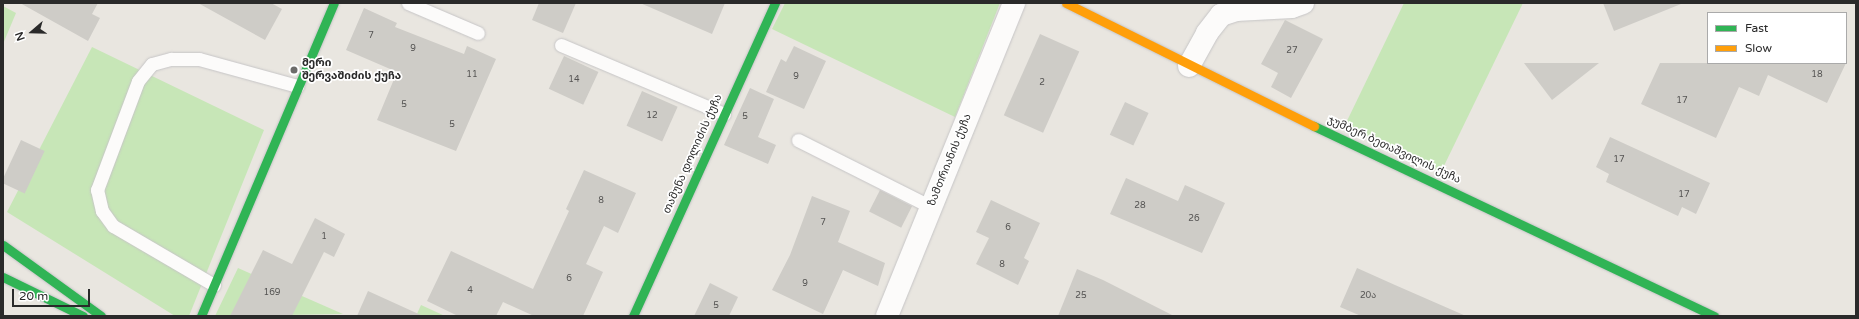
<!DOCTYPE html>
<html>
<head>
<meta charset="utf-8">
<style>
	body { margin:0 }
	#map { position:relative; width:1859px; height:319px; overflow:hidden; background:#e9e6e0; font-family:"Varela Round","Noto Sans Georgian",sans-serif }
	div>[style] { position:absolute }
	.green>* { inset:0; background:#c7e6b7 }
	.building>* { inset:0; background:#ceccc7; transform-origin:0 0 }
	.roads { filter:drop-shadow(0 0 1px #c6c5c6) drop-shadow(0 0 1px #c6c5c6) }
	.lane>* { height:13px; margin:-6.5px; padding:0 6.5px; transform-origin:6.5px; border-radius:6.5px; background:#fcfbfa }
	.street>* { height:22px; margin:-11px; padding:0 11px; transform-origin:11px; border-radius:11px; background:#fcfbfa }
	.fast>* { height:9px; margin:-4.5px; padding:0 4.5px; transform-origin:4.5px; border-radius:4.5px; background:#30b455 }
	.slow>* { height:9px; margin:-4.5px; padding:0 4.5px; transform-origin:4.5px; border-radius:4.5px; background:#ff9f0a }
	.dots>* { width:11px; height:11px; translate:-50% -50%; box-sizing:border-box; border:2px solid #fff; border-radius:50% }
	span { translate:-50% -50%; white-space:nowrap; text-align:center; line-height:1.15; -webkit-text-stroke:3.5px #fff; paint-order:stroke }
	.number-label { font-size:9px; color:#555453 }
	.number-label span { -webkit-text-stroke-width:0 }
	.poi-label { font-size:11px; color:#2a2a2a; font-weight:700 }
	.left { translate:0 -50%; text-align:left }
	.street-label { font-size:11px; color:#2a2a2a }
	.frame { position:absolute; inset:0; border:4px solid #2a2a2a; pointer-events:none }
	.legend { position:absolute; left:1707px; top:12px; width:140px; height:52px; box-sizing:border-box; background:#fff; border:1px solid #aaa; margin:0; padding:5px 7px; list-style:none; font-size:12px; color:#2a2a2a }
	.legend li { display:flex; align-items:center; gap:8px; height:20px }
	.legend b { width:20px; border:1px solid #aaa }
	.north { position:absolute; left:12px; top:12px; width:40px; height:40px; -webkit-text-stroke:3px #fff; paint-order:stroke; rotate:250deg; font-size:11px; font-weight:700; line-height:16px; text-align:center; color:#2a2a2a }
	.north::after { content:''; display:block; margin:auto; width:14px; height:18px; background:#2a2a2a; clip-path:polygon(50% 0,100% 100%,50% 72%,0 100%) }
	.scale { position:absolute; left:12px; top:289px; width:78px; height:18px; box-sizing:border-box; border:2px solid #2a2a2a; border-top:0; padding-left:5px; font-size:12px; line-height:14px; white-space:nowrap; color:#2a2a2a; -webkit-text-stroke:3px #fff; paint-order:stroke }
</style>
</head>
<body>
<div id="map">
	<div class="green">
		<i style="clip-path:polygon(785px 3px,1000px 3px,955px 117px,772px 29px)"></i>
		<i style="clip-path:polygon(1404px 3px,1523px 3px,1441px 172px,1345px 125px)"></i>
		<i style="clip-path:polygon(3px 6px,16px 13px,3px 44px)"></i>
		<i style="clip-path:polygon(92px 47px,264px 130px,189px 316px,175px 316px,7px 212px)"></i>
		<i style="clip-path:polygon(238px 268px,343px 314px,215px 316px)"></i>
		<i style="clip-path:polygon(421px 305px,445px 316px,416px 316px)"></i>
	</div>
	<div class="building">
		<i style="clip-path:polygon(20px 3px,98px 3px,92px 14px,100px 18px,88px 41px)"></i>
		<i style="clip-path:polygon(198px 3px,271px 3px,282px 9px,265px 40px)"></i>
		<i style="clip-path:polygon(539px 3px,576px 3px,563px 33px,532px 20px)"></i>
		<i style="clip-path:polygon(640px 3px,725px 3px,712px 34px)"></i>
		<i style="clip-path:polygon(1603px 3px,1680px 3px,1681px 4px,1614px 31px)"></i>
		<i style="clip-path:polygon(364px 8px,397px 23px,395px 27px,464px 54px,467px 46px,496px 59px,456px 151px,377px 120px,397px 72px,346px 50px)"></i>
		<i style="clip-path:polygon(1285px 20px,1323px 39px,1291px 98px,1271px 87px,1278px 73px,1261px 64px)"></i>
		<i style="left:1040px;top:34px;width:43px;height:89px;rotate:24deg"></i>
		<i style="clip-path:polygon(794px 46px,826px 61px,804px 109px,766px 92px,781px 59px,786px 62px)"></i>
		<i style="left:564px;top:56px;width:38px;height:36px;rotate:25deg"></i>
		<i style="clip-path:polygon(1524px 63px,1599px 63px,1552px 100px)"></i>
		<i style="clip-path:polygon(1660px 63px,1846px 63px,1827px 103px,1768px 75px,1759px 96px,1739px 87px,1716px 138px,1641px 104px)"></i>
		<i style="clip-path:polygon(750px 88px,774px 99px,758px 137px,776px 145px,768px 164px,724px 145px)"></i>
		<i style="left:642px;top:91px;width:39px;height:38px;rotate:24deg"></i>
		<i style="left:1125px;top:102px;width:26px;height:36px;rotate:25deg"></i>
		<i style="clip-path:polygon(1610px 137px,1710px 183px,1696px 214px,1682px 207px,1678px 216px,1606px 182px,1609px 174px,1596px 167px)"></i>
		<i style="left:21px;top:140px;width:26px;height:47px;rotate:25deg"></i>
		<i style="clip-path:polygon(584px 170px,636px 193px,618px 233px,604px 226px,586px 264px,603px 272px,583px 316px,534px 316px,503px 302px,496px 316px,458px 316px,427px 301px,451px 251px,533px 289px,569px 211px,566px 209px)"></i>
		<i style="clip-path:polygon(1126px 178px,1178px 201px,1185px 185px,1225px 203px,1202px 253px,1110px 214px)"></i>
		<i style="left:880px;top:190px;width:36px;height:24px;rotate:27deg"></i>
		<i style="clip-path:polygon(812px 196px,850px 211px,838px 242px,885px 263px,878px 286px,843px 270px,823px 314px,772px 290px,790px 255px)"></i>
		<i style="clip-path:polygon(991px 200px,1040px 223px,1024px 258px,1029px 261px,1018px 285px,976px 264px,989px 238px,976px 232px)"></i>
		<i style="clip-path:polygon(315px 218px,345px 234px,334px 257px,324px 252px,292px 316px,230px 316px,263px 250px,292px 264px)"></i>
		<i style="clip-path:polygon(1357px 268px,1395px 285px,1466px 316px,1361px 316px,1340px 307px)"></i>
		<i style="clip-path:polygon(1077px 269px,1103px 280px,1174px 316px,1058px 316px)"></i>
		<i style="clip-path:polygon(710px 283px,738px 297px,729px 316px,694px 316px)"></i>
		<i style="clip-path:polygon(368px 291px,423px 316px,357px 316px)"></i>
	</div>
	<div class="roads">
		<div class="lane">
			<i style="left:408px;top:3px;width:76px;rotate:23.2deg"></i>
			<i style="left:561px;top:45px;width:177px;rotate:22.9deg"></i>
			<i style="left:798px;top:140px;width:149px;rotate:26.7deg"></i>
			<i style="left:214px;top:285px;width:117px;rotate:-149.7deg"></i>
			<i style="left:113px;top:226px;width:19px;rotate:-126deg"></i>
			<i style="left:102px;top:211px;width:22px;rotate:-103deg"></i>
			<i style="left:97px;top:190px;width:116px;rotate:-69.4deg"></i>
			<i style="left:138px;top:81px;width:22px;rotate:-51deg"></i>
			<i style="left:152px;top:64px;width:20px;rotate:-15deg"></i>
			<i style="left:171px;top:59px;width:28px"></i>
			<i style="left:199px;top:59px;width:102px;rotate:15.4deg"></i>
		</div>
		<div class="street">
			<i style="left:1189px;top:66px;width:38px;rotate:-61deg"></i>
			<i style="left:1207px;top:33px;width:23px;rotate:-52deg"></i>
			<i style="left:1221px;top:15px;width:16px;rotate:-18deg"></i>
			<i style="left:1236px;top:10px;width:56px;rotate:-3.1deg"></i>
			<i style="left:1292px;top:7px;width:12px;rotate:-20deg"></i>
			<i style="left:887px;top:316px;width:338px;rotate:-67.9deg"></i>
		</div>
		<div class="fast">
			<i style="left:1314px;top:126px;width:443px;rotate:25.4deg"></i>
			<i style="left:3px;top:245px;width:121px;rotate:35.9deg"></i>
			<i style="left:3px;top:277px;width:89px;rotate:26deg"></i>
			<i style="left:201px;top:316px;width:340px;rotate:-67deg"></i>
			<i style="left:633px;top:316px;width:344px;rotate:-65.6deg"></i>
		</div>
		<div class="slow">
			<i style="left:1066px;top:3px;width:277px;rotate:26.4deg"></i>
		</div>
	</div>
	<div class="dots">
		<i style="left:294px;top:70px;background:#6d6c6a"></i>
	</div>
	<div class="number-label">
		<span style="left:371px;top:36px">7</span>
		<span style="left:413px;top:49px">9</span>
		<span style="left:1292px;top:51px">27</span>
		<span style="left:472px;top:75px">11</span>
		<span style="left:1817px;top:75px">18</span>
		<span style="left:796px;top:77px">9</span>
		<span style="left:574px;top:80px">14</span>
		<span style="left:1042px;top:83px">2</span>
		<span style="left:1682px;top:101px">17</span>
		<span style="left:404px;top:105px">5</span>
		<span style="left:652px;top:116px">12</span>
		<span style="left:745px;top:117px">5</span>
		<span style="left:452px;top:125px">5</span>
		<span style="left:1619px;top:160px">17</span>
		<span style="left:1684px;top:195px">17</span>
		<span style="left:601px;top:201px">8</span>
		<span style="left:1140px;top:206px">28</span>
		<span style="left:1194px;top:219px">26</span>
		<span style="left:823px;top:223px">7</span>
		<span style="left:1008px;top:228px">6</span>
		<span style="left:324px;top:237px">1</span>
		<span style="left:1002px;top:265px">8</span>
		<span style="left:569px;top:279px">6</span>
		<span style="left:805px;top:284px">9</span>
		<span style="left:470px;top:291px">4</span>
		<span style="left:272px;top:293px">169</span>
		<span style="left:1081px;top:296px">25</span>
		<span style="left:1368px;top:296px">20ა</span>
		<span style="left:716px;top:306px">5</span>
	</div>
	<div class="poi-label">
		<span class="left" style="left:302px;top:70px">მერი<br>შერვაშიძის ქუჩა</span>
	</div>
	<div class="street-label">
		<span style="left:1394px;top:150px;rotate:25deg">ჯუმბერ ბეთაშვილის ქუჩა</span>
		<span style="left:693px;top:154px;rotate:-66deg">თამუნა დოლიძის ქუჩა</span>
		<span style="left:950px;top:160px;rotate:-68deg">ზამთრიანის ქუჩა</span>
	</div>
	<div class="frame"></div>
	<ul class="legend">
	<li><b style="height:5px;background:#30b455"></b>Fast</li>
	<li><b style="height:5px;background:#ff9f0a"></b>Slow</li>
	</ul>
	<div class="north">N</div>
	<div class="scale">20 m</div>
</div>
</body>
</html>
